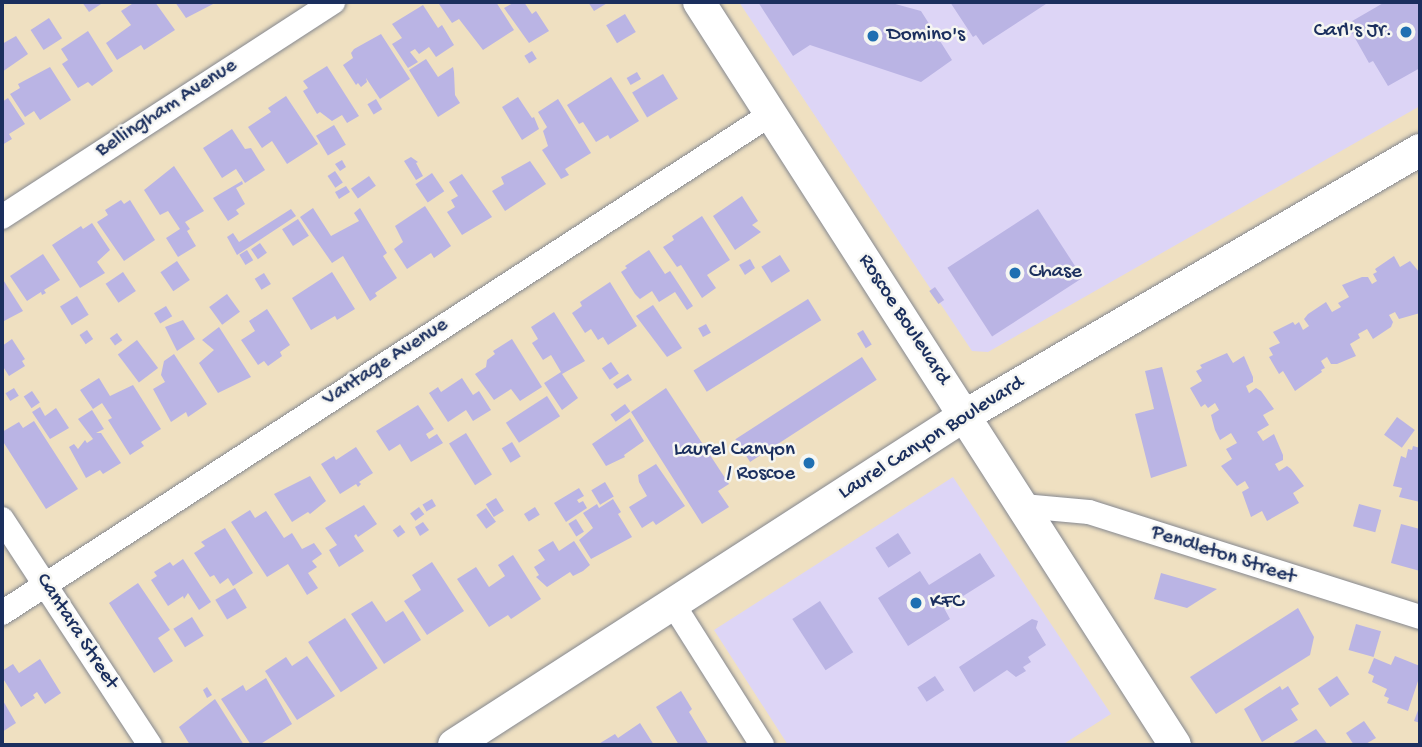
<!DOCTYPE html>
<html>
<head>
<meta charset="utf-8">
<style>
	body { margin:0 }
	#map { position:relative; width:1422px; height:747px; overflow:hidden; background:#efe0c1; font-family:"Gochi Hand",sans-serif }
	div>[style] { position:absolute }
	.built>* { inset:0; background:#ddd5f6 }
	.building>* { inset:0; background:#bab4e4; transform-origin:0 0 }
	.roads { filter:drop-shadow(0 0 2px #858890) drop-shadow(0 0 2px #858890) }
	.minor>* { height:24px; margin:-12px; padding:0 12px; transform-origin:12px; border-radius:12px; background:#fff }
	.major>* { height:32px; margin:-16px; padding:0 16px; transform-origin:16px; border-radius:16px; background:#fff }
	.dots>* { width:19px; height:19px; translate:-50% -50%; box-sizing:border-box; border:4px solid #f6f6f2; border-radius:50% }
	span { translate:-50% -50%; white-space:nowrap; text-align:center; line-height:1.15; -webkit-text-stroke:5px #f6f6f2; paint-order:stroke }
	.poi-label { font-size:21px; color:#1b2f5e }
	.right { translate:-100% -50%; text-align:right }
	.left { translate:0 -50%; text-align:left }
	.street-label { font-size:21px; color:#1b2f5e }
	.frame { position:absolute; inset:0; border:4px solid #1b2f5e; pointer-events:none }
</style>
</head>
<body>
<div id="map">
	<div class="built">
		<i style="clip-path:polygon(739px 2px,1420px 2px,1420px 106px,988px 352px,972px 351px)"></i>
		<i style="clip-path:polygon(953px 477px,1111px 714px,1062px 745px,788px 745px,714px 630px)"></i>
	</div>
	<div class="building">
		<i style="clip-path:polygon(82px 2px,104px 2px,89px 12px)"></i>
		<i style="clip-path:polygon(135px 2px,155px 2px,175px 30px,144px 50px,141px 45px,117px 60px,106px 43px,131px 25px,121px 11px)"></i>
		<i style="clip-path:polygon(175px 2px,217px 2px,186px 18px)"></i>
		<i style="clip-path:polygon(442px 2px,496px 2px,514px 30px,483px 50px,459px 19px,452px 23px,439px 4px)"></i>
		<i style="clip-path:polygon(515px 2px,524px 2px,532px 14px,536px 11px,549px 31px,529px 43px,504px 8px)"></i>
		<i style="clip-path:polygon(588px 2px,609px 2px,594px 11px)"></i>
		<i style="clip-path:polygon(758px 2px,888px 2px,921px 11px,952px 60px,921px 82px,810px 45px,793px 56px)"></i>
		<i style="clip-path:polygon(950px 2px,1049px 2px,983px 45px,976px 35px,973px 37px)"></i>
		<i style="clip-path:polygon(1385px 2px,1420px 2px,1420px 68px,1388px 86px,1373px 61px,1369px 63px,1347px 24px)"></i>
		<i style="clip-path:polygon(423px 5px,438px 28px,442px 25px,454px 45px,436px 57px,429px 47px,419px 54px,415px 49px,410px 52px,418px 62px,408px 68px,392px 44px,402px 38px,392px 24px)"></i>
		<i style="left:625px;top:14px;width:21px;height:22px;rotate:59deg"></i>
		<i style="left:49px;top:18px;width:24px;height:22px;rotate:57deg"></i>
		<i style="clip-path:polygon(88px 31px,113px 71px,92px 86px,88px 82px,78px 88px,62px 64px,68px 60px,61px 49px)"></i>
		<i style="clip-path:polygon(381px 34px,410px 79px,380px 99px,366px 78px,367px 82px,361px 87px,358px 83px,356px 85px,343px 65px,353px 58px,351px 53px,354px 49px)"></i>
		<i style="clip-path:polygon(16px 36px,28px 54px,2px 72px,2px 44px)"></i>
		<i style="left:532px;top:51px;width:9px;height:9px;rotate:58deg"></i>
		<i style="clip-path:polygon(426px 59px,438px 77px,453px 67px,454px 72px,455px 95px,460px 103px,438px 117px,409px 70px)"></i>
		<i style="clip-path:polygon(327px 66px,359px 116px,347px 123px,342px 115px,332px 121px,320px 112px,317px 114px,303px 91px,308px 88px,303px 81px)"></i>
		<i style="clip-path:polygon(50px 67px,71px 100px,40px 120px,34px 111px,25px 117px,10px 94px,20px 88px,18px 84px)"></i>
		<i style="left:637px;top:72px;width:8px;height:12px;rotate:60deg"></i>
		<i style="left:663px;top:74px;width:29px;height:36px;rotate:59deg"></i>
		<i style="clip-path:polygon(611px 77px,639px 121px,610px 139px,608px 135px,596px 142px,583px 122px,579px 124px,567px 105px)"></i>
		<i style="clip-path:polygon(286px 96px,318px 144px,287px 164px,272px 141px,262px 148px,248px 127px,271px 112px,268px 108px)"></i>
		<i style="clip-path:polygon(518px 97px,532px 118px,534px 117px,539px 129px,522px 140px,502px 107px)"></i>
		<i style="clip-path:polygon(8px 98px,25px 124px,9px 134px,12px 139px,2px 145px,2px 102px)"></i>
		<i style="left:376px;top:99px;width:12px;height:10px;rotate:59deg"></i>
		<i style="clip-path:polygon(558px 99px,591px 153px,565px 169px,569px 175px,561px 179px,542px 150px,548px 146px,543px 131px,547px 127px,538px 112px)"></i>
		<i style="left:334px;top:125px;width:23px;height:21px;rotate:59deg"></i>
		<i style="clip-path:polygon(232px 129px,245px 149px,251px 148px,265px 170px,245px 183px,236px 169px,222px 178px,203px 148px)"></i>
		<i style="clip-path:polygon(411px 157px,418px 162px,416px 163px,423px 176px,416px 180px,404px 161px)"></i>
		<i style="clip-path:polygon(342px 160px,346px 167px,340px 171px,335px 164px)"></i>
		<i style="clip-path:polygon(530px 161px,546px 184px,505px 211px,492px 191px,504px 184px,501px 177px)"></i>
		<i style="clip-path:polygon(174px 166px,204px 211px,185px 222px,190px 229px,187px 231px,196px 246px,178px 257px,166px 238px,180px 229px,168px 211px,160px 215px,144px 190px)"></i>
		<i style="left:335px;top:171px;width:14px;height:9px;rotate:56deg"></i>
		<i style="left:432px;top:173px;width:22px;height:20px;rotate:56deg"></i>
		<i style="clip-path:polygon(462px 174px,492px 217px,462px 235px,447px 212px,455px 207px,451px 200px,458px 196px,449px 182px)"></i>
		<i style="left:369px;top:176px;width:12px;height:22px;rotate:55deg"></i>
		<i style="clip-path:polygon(242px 181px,243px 184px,236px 188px,245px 204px,236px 210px,239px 214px,228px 221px,213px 198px)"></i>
		<i style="clip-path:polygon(346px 186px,350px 192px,339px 199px,335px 192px)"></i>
		<i style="clip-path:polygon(742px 196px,758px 221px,752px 225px,761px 232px,735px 250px,713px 216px)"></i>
		<i style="clip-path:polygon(121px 200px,124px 204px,130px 200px,155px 240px,124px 261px,97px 222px,108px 215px,105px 210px)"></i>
		<i style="clip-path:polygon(425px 206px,451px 246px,434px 258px,431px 253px,407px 269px,394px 249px,403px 242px,395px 226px)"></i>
		<i style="clip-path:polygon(313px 208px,331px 236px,359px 221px,354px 213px,360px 208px,387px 253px,383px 256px,397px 278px,375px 293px,377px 296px,370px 301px,343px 256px,332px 263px,300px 217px)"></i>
		<i style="clip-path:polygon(291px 209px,296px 216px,237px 255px,227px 237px,233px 233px,239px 242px)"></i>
		<i style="left:1038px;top:209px;width:82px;height:108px;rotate:57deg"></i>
		<i style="clip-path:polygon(702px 216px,730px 260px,707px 275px,716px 288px,702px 298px,681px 265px,677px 267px,663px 247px,674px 240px,672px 236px)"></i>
		<i style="left:298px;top:219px;width:20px;height:19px;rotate:57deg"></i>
		<i style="clip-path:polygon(92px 223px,110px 250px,97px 262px,105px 273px,80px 288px,52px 245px,81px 226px,83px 229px)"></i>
		<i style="left:260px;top:243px;width:12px;height:11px;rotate:55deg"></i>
		<i style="left:247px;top:250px;width:12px;height:9px;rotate:59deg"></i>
		<i style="clip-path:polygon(649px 250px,665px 274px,670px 271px,693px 306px,687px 310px,675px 292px,659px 302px,652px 291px,640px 299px,635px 294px,621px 272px,627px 268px,625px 266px)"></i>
		<i style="clip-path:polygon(43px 254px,60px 280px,44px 290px,46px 293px,42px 295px,41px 292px,27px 301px,10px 276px)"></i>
		<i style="left:780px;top:255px;width:19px;height:22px;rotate:58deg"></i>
		<i style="clip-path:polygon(1394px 256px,1400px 267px,1410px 261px,1420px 273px,1420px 313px,1399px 319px,1395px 312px,1389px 315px,1393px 322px,1391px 327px,1373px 339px,1367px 329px,1358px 334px,1360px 338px,1350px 344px,1356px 356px,1337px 364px,1331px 364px,1327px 357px,1321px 361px,1325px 368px,1321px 370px,1322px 372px,1295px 391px,1283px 371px,1279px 374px,1269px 357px,1273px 355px,1269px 348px,1280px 343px,1273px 332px,1293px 322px,1295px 325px,1299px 322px,1303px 330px,1309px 326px,1304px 319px,1308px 314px,1326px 302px,1332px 312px,1341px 307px,1338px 303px,1349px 297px,1342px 285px,1362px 277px,1368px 277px,1372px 284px,1377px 281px,1373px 274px,1377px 272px,1375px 269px)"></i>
		<i style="clip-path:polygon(750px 259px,755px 268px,745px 275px,739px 265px)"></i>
		<i style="left:177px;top:261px;width:23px;height:20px;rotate:56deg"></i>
		<i style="left:123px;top:272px;width:23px;height:21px;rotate:56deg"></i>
		<i style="clip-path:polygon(332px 272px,355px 309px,337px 320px,335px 316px,311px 330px,292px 298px)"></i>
		<i style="left:264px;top:273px;width:13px;height:11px;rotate:58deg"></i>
		<i style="clip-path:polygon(2px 278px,23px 311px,2px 322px)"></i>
		<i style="clip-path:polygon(610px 282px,637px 326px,608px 345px,603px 337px,598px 340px,591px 329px,585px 333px,572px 313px,582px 306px,580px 302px)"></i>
		<i style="left:935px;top:287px;width:16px;height:7px;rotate:55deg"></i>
		<i style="left:227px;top:294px;width:22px;height:22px;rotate:54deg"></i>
		<i style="left:77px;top:296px;width:22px;height:20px;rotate:58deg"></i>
		<i style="left:808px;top:299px;width:25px;height:135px;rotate:58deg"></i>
		<i style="clip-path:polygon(653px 305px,682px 348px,667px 357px,636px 316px)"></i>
		<i style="left:166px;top:306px;width:12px;height:14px;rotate:59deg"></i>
		<i style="clip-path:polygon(267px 309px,290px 345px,280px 352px,282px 356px,268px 366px,264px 361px,258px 365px,241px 340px,255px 331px,249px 321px)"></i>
		<i style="clip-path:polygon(554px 312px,585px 361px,562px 374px,578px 398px,562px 410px,544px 383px,561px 372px,551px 355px,543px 360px,532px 343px,538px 339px,531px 327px)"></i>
		<i style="clip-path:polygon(183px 320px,195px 339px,177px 351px,165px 327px)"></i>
		<i style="left:706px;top:324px;width:10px;height:9px;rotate:61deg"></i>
		<i style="clip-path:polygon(219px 327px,251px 377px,218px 393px,199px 363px,214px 350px,202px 340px)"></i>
		<i style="left:87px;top:330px;width:11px;height:9px;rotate:56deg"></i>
		<i style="left:863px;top:330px;width:17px;height:7px;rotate:59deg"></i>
		<i style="left:117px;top:333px;width:9px;height:9px;rotate:54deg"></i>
		<i style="clip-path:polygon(12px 339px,25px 359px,22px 361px,25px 366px,9px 376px,2px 365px,2px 346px)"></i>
		<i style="clip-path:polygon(512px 339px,542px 387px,520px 401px,511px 389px,494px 400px,475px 374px,486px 367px,487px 360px,495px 354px,493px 351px)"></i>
		<i style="left:137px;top:340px;width:35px;height:24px;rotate:53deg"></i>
		<i style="clip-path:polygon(1227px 353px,1233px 363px,1244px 356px,1253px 377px,1253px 382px,1246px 386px,1249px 393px,1256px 388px,1261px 391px,1274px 409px,1263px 415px,1269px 425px,1257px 432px,1263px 441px,1274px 434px,1283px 455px,1283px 460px,1275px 464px,1279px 471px,1287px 466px,1291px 469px,1304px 486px,1293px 493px,1299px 503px,1267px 521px,1262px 511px,1251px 517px,1242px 492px,1249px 488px,1245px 481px,1237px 486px,1221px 466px,1232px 459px,1226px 449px,1237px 443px,1231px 433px,1220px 440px,1215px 430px,1211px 415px,1219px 410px,1215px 403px,1208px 408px,1205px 404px,1201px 407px,1190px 388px,1202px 381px,1196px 371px,1202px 368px,1200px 365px)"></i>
		<i style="clip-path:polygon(174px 354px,207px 404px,188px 417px,186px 412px,171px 422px,153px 389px,165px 382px,161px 375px,164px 361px)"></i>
		<i style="left:862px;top:357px;width:27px;height:151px;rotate:57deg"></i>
		<i style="left:611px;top:362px;width:14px;height:11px;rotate:56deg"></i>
		<i style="clip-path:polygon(1162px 367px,1187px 466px,1151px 478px,1135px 414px,1154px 409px,1145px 371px)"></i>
		<i style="clip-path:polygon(628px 374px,632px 380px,617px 389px,613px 384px)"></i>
		<i style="clip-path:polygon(99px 378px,110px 396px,133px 385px,161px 429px,141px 442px,144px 446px,130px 455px,108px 420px,112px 418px,102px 403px,93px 409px,80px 390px)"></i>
		<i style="clip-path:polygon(462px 378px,473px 395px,479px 391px,491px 410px,473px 421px,466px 410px,448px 422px,429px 393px,438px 387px,441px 392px)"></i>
		<i style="left:14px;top:388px;width:9px;height:10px;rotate:58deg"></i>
		<i style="clip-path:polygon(666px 388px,729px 484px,718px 491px,729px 507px,702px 524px,631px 412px)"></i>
		<i style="left:32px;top:391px;width:14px;height:10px;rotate:56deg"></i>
		<i style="left:547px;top:396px;width:24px;height:49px;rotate:57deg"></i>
		<i style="left:625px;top:404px;width:9px;height:18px;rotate:54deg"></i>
		<i style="clip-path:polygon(418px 405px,434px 429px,426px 434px,429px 439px,437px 434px,443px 443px,411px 462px,400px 444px,389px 451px,376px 431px)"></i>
		<i style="clip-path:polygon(40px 407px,45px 416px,56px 408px,69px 428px,50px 439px,32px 412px)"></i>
		<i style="clip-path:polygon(92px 410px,104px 429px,96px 433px,101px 433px,121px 463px,103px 474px,100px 470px,86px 478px,69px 447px,74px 444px,78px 449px,85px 440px,87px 443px,93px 439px,78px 419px)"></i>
		<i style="left:1397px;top:417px;width:22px;height:22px;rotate:36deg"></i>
		<i style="clip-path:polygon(630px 418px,644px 441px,624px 455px,625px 457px,606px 466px,592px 444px)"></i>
		<i style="clip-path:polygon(34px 421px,78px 489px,46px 509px,2px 440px,2px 432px,19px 422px,23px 428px)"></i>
		<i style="left:466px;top:433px;width:49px;height:20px;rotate:58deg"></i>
		<i style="left:512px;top:442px;width:17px;height:12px;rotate:59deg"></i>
		<i style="clip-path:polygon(1413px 446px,1420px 448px,1420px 502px,1399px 497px,1402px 488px,1393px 486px,1401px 456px,1406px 458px,1408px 449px,1412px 450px)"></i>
		<i style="clip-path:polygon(356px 447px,373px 473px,359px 482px,361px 484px,358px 487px,356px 484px,340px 494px,321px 464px,334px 456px,336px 460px)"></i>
		<i style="clip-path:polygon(656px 464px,685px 506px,656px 525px,653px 521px,642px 528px,629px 507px,647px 496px,639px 482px,638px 475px)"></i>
		<i style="clip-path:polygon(310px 476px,326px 501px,310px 514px,308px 512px,292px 522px,274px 494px)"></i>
		<i style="left:605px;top:482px;width:17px;height:16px;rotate:59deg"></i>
		<i style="clip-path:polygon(579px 488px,584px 496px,577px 500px,579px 503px,583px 501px,587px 508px,566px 522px,554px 503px)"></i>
		<i style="left:496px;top:498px;width:15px;height:12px;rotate:58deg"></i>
		<i style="left:432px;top:499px;width:8px;height:11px;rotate:60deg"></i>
		<i style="clip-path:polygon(613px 499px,621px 512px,618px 514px,632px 537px,591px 559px,579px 540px,593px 528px,583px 513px,597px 504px,599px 508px)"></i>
		<i style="left:1359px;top:504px;width:23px;height:23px;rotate:15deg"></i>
		<i style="clip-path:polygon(364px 505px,377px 524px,358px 537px,356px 534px,354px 536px,364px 551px,339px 567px,329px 550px,337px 545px,325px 528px)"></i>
		<i style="left:419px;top:507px;width:9px;height:11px;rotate:54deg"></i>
		<i style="left:535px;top:507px;width:9px;height:13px;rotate:58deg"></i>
		<i style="left:486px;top:508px;width:17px;height:12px;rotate:54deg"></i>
		<i style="clip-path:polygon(250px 510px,255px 518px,266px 511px,284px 538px,292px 533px,302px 549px,314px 543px,322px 554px,312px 561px,317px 567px,308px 573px,318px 588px,307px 595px,288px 564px,267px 577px,231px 522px)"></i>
		<i style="left:576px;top:519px;width:15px;height:9px;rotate:58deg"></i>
		<i style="clip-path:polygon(423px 522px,429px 530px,420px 536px,415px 527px)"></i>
		<i style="clip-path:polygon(1401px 524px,1420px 529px,1420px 571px,1391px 563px)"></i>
		<i style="left:400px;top:525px;width:9px;height:9px;rotate:54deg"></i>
		<i style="clip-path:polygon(225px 528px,253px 573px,233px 586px,228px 578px,220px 584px,214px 575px,210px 577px,194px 553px,205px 546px,201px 542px)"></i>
		<i style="left:898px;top:533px;width:24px;height:27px;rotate:57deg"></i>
		<i style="clip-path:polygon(553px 541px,559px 551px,574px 541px,590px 565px,583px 571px,573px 576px,570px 572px,547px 587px,536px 577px,539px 575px,534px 567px,545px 560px,538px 550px)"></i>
		<i style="clip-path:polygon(980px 553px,995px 576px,944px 608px,950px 619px,908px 646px,878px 598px,920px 571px,929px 585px)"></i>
		<i style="clip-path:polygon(513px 555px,541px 599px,511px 619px,508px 615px,489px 627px,457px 579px,476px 567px,489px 587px,505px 576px,498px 565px)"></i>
		<i style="clip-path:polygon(183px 559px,211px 602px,199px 610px,188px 593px,184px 599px,183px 596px,168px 606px,151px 580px,157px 576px,154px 572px,170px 562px,173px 566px)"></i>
		<i style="clip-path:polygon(432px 562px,464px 611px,427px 635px,404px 601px,421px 590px,412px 575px)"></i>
		<i style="clip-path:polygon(1161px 573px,1217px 589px,1187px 608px,1154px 599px)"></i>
		<i style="clip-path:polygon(138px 583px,170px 630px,158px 638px,173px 661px,154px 673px,109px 603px)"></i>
		<i style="left:235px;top:588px;width:23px;height:23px;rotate:59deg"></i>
		<i style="clip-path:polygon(372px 601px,386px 622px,403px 611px,421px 640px,384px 664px,351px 614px)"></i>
		<i style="left:820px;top:601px;width:61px;height:33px;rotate:57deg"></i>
		<i style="clip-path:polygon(1298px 608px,1314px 637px,1310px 655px,1216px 714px,1190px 677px)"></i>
		<i style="left:192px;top:617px;width:22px;height:22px;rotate:58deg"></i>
		<i style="left:345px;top:618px;width:60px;height:44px;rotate:57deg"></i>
		<i style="clip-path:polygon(1032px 619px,1038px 621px,1036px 628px,1046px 645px,1028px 657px,1031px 662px,1023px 667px,1026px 671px,1016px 677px,1007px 670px,974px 692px,959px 667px)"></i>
		<i style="left:1356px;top:624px;width:26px;height:27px;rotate:16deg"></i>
		<i style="clip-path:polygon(307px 656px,335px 696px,297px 720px,265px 671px,286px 657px,292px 666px)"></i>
		<i style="clip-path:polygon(1395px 656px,1420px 666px,1420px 675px,1408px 711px,1387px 703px,1389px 698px,1384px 696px,1387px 689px,1372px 682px,1374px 676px,1368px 673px,1374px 658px,1391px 665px)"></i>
		<i style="clip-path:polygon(40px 659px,61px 693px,45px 704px,37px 692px,33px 695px,35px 698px,21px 707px,2px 677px,2px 671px,13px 664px,19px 673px)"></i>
		<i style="left:935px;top:676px;width:17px;height:21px;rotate:57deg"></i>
		<i style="left:1337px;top:676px;width:22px;height:23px;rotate:56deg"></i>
		<i style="clip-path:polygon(266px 678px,292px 724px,259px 745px,251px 745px,221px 699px,243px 685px,246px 691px)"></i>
		<i style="clip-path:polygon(1280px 686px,1282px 690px,1288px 686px,1299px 704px,1291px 709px,1298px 720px,1262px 742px,1244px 709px)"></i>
		<i style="clip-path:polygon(207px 687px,212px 695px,207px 698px,203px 690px)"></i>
		<i style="clip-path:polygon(681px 691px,692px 709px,689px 712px,709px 745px,679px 745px,656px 707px)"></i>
		<i style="clip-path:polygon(2px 699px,16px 723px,2px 732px)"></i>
		<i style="clip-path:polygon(215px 699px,244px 745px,190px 745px,179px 727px)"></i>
		<i style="clip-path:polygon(1420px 705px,1420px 723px,1414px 721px)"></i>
		<i style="clip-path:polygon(1364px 721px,1376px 738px,1364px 745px,1354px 745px,1346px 733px)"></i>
		<i style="clip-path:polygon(640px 723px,654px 745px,597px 745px,615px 734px,618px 738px)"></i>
		<i style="clip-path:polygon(1316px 729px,1328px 745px,1290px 745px)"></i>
	</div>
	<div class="roads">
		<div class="minor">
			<i style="left:2px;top:217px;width:395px;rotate:-33deg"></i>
			<i style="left:1023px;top:506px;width:66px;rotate:5.2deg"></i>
			<i style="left:1089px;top:512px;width:347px;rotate:17.6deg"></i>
			<i style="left:2px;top:519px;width:270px;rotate:56.8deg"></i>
			<i style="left:673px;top:604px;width:167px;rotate:57.7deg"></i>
			<i style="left:2px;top:613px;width:917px;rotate:-32.98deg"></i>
		</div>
		<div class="major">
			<i style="left:699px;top:2px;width:882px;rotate:57.35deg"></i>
			<i style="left:454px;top:745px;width:607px;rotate:-32.83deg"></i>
			<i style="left:964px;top:416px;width:528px;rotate:-30.26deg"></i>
		</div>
	</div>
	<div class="dots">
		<i style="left:1406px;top:32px;background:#1f6fb2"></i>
		<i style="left:873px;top:36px;background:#1f6fb2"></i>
		<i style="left:1015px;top:273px;background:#1f6fb2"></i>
		<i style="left:809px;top:463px;background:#1f6fb2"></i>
		<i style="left:916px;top:603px;background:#1f6fb2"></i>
	</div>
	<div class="poi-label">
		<span class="right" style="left:1392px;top:32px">Carl's Jr.</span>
		<span class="left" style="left:887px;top:36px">Domino's</span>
		<span class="left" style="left:1029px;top:273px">Chase</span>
		<span class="right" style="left:795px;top:463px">Laurel Canyon<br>/ Roscoe</span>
		<span class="left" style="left:930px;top:603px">KFC</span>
	</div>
	<div class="street-label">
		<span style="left:167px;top:109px;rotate:-33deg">Bellingham Avenue</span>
		<span style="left:903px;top:320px;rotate:57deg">Roscoe Boulevard</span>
		<span style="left:386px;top:363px;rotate:-33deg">Vantage Avenue</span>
		<span style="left:932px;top:439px;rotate:-32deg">Laurel Canyon Boulevard</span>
		<span style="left:1223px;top:556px;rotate:18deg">Pendleton Street</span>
		<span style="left:76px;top:632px;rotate:57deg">Cantara Street</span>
	</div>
	<div class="frame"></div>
</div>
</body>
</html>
